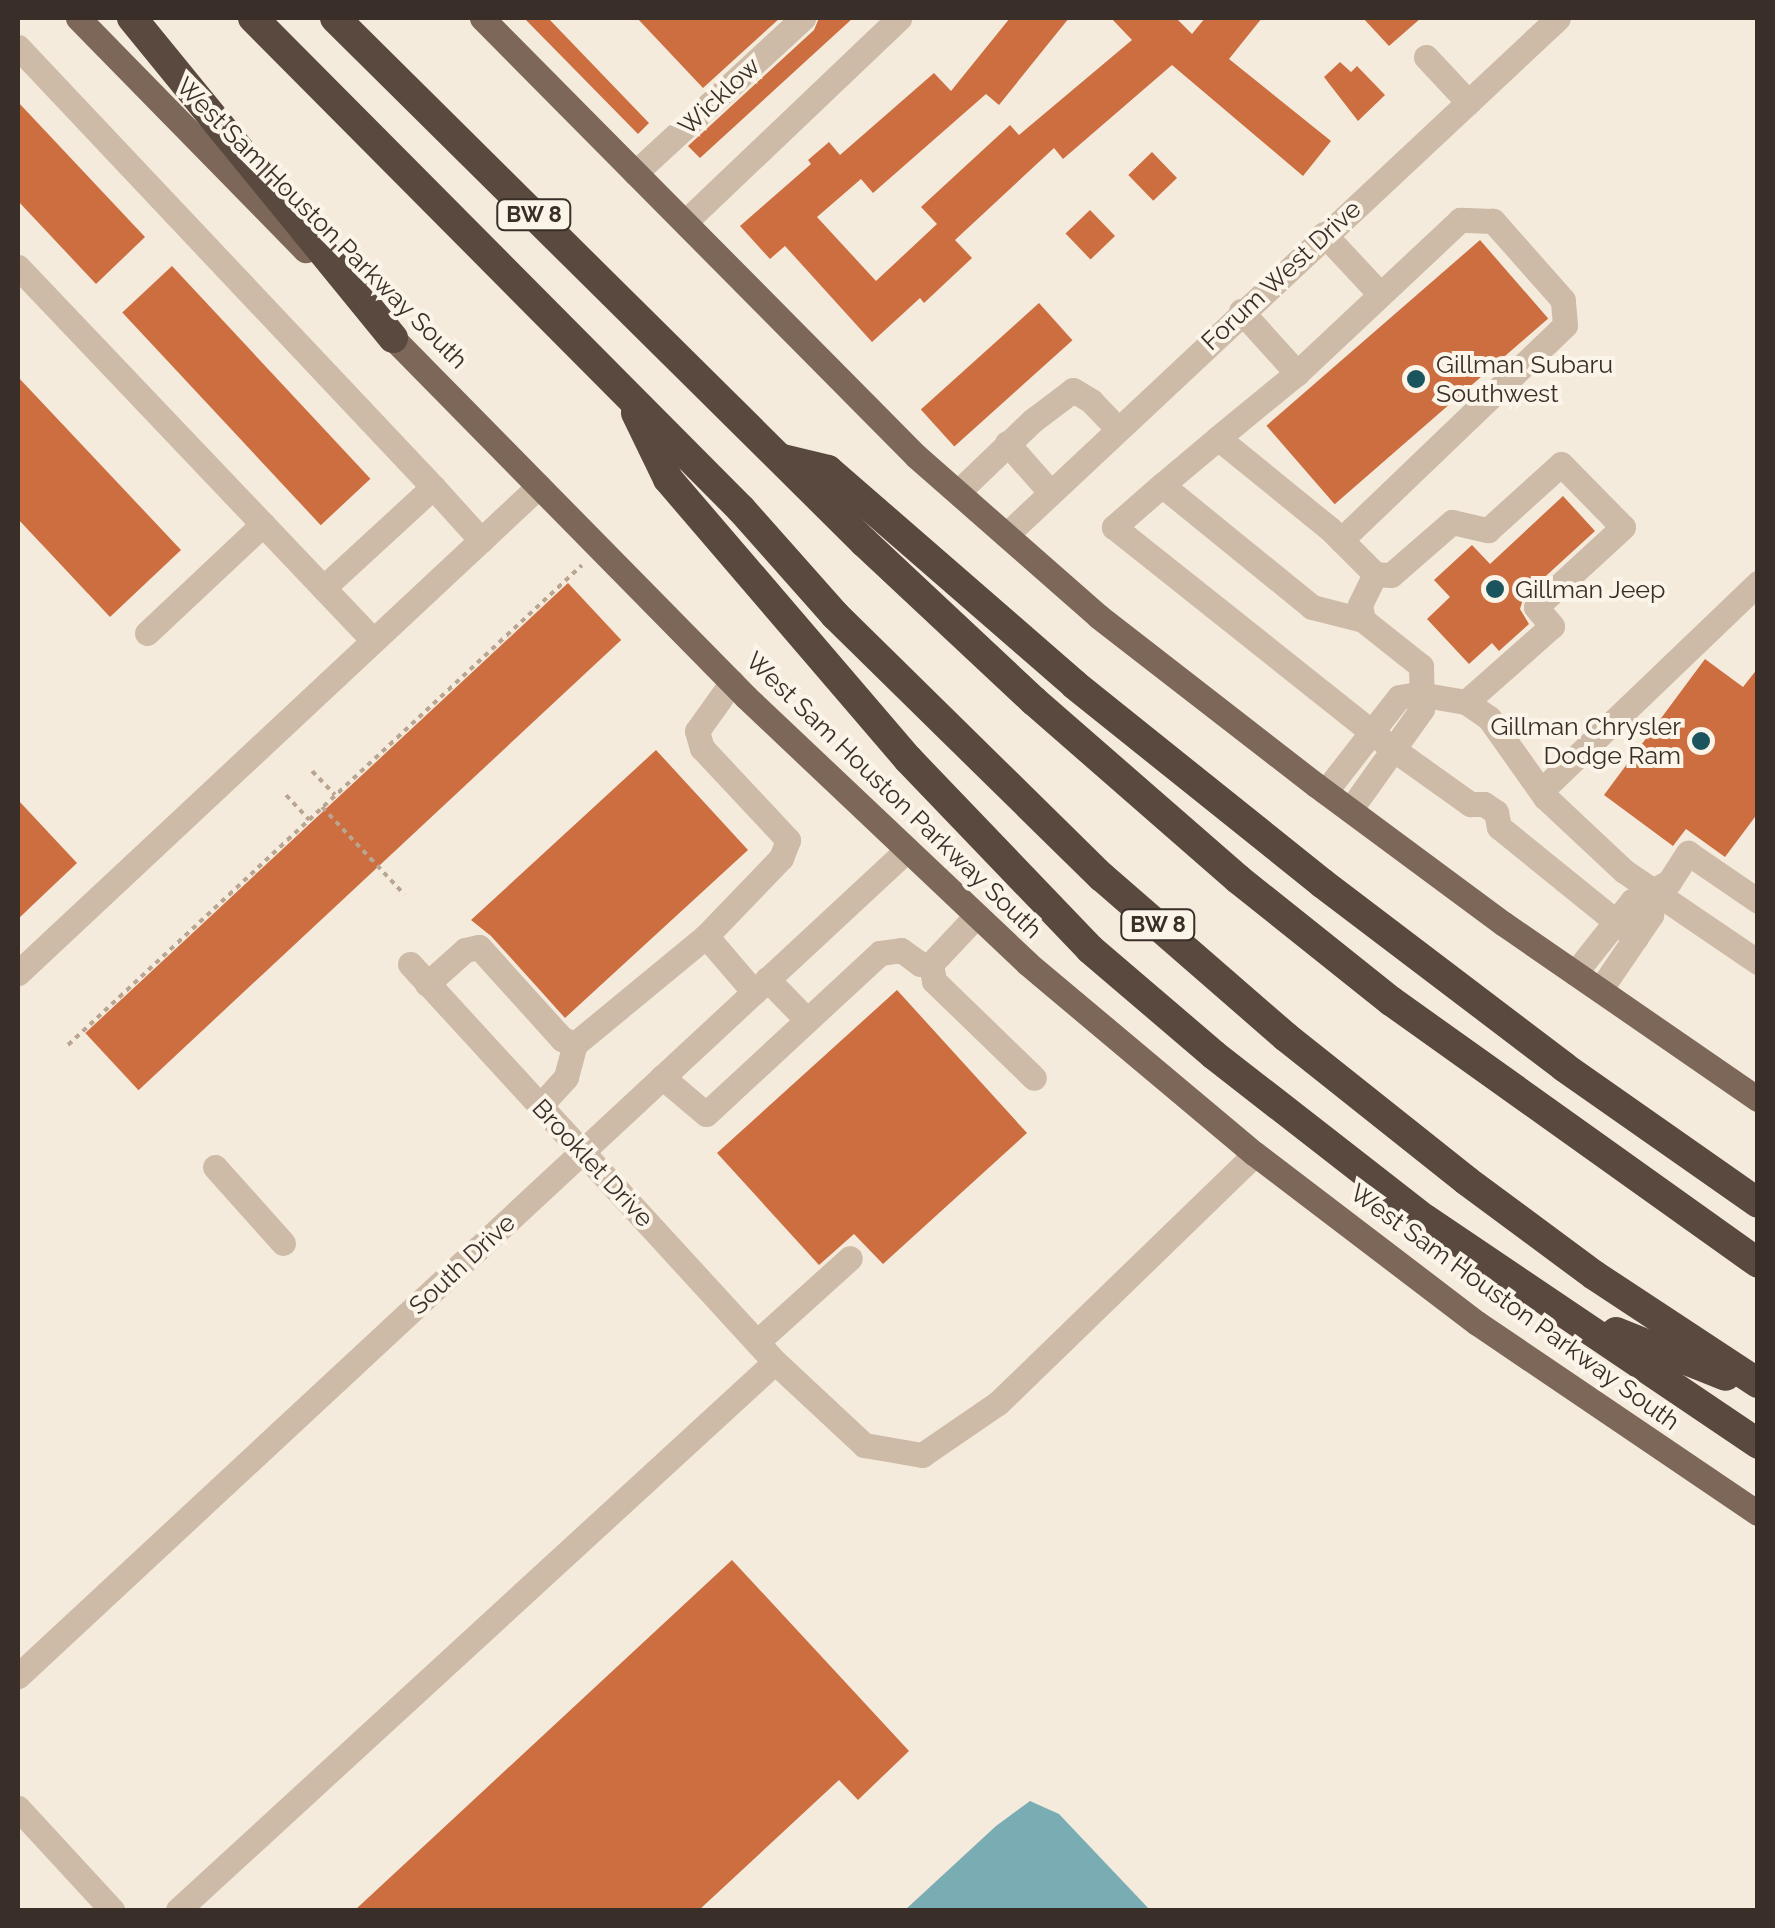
<!DOCTYPE html>
<html>
<head>
<meta charset="utf-8">
<style>
	body { margin:0 }
	#map { position:relative; width:1775px; height:1928px; overflow:hidden; background:#f4ebdc; font-family:Raleway,sans-serif }
	div>[style] { position:absolute }
	.water>* { inset:0; background:#7aacb3 }
	.building>* { inset:0; background:#cd6e41; transform-origin:0 0 }
	.path>* { height:4px; margin-top:-2px; transform-origin:0; background:repeating-linear-gradient(90deg,#b9a591 0 5px,transparent 0 10px) }
	.minor>* { height:25px; margin:-12.5px; padding:0 12.5px; transform-origin:12.5px; border-radius:12.5px; background:#cdbba7 }
	.major>* { height:25px; margin:-12.5px; padding:0 12.5px; transform-origin:12.5px; border-radius:12.5px; background:#7c6758 }
	.highway>* { height:30px; margin:-15px; padding:0 15px; transform-origin:15px; border-radius:15px; background:#5a493f }
	.dots>* { width:28px; height:28px; translate:-50% -50%; box-sizing:border-box; border:5px solid #fbf4e9; border-radius:50% }
	span { translate:-50% -50%; white-space:nowrap; text-align:center; line-height:1.15; -webkit-text-stroke:8px #fbf4e9; paint-order:stroke }
	.shield-label span { padding:2px 8px; background:#fbf4e9; border:2px solid; border-radius:8px; -webkit-text-stroke-width:0 }
	.shield-label { font-size:22px; color:#392f28; font-weight:700 }
	.street-label { font-size:25px; color:#392f28 }
	.poi-label { font-size:25px; color:#392f28 }
	.left { translate:0 -50%; text-align:left }
	.right { translate:-100% -50%; text-align:right }
	.frame { position:absolute; inset:0; border:20px solid #392f28; pointer-events:none }
</style>
</head>
<body>
<div id="map">
	<div class="water">
		<i style="clip-path:polygon(1030px 1801px,1059px 1814px,1150px 1910px,905px 1910px,996px 1826px)"></i>
	</div>
	<div class="building">
		<i style="clip-path:polygon(524px 18px,548px 18px,649px 123px,638px 134px)"></i>
		<i style="clip-path:polygon(637px 18px,780px 18px,703px 88px)"></i>
		<i style="clip-path:polygon(819px 18px,853px 18px,700px 158px,688px 146px,814px 30px)"></i>
		<i style="clip-path:polygon(1010px 18px,1069px 18px,999px 105px,986px 94px,873px 193px,861px 179px,817px 217px,876px 281px,937px 224px,921px 207px,1010px 125px,1019px 135px,1132px 40px,1111px 18px,1176px 18px,1192px 34px,1205px 18px,1262px 18px,1229px 59px,1331px 141px,1303px 176px,1172px 65px,1063px 159px,1054px 148px,955px 240px,972px 258px,924px 303px,920px 298px,872px 342px,785px 246px,770px 259px,740px 226px,811px 164px,808px 160px,829px 142px,840px 155px,934px 73px,951px 91px)"></i>
		<i style="clip-path:polygon(1363px 18px,1421px 18px,1389px 46px)"></i>
		<i style="clip-path:polygon(1340px 62px,1351px 72px,1357px 66px,1385px 95px,1358px 121px,1324px 77px)"></i>
		<i style="clip-path:polygon(18px 102px,145px 237px,96px 284px,18px 201px)"></i>
		<i style="left:1152px;top:152px;width:36px;height:33px;rotate:46deg"></i>
		<i style="left:1090px;top:210px;width:36px;height:34px;rotate:46deg"></i>
		<i style="left:1480px;top:240px;width:104px;height:283px;rotate:49deg"></i>
		<i style="left:172px;top:266px;width:291px;height:68px;rotate:47deg"></i>
		<i style="left:1039px;top:303px;width:50px;height:159px;rotate:48deg"></i>
		<i style="clip-path:polygon(18px 377px,181px 550px,110px 617px,18px 519px)"></i>
		<i style="clip-path:polygon(1563px 496px,1595px 531px,1524px 596px,1520px 609px,1529px 624px,1499px 651px,1492px 643px,1469px 664px,1427px 619px,1450px 597px,1434px 580px,1472px 545px,1490px 564px)"></i>
		<i style="left:568px;top:583px;width:78px;height:660px;rotate:47deg"></i>
		<i style="clip-path:polygon(1705px 659px,1743px 687px,1758px 668px,1758px 813px,1725px 857px,1686px 829px,1673px 846px,1604px 795px)"></i>
		<i style="clip-path:polygon(656px 750px,748px 850px,565px 1018px,491px 936px,471px 920px)"></i>
		<i style="clip-path:polygon(18px 800px,77px 863px,18px 919px)"></i>
		<i style="clip-path:polygon(897px 990px,1027px 1133px,883px 1264px,854px 1234px,819px 1265px,717px 1153px)"></i>
		<i style="clip-path:polygon(732px 1560px,909px 1751px,858px 1800px,839px 1780px,699px 1910px,355px 1910px)"></i>
	</div>
	<div class="path">
		<i style="left:732px;top:18px;width:1px;rotate:45deg"></i>
		<i style="left:312px;top:771px;width:33px;rotate:46deg"></i>
		<i style="left:286px;top:795px;width:34px;rotate:47deg"></i>
		<i style="left:322px;top:807px;width:120px;rotate:46.7deg"></i>
		<i style="left:68px;top:1045px;width:703px;rotate:-43.04deg"></i>
	</div>
	<div class="minor">
		<i style="left:18px;top:47px;width:605px;rotate:46.67deg"></i>
		<i style="left:433px;top:487px;width:149px;rotate:137.4deg"></i>
		<i style="left:1426px;top:57px;width:62px;rotate:47deg"></i>
		<i style="left:635px;top:173px;width:229px;rotate:-42.7deg"></i>
		<i style="left:685px;top:222px;width:296px;rotate:-43.6deg"></i>
		<i style="left:1324px;top:234px;width:82px;rotate:47deg"></i>
		<i style="left:18px;top:267px;width:515px;rotate:46.42deg"></i>
		<i style="left:1241px;top:311px;width:84px;rotate:47.9deg"></i>
		<i style="left:1007px;top:443px;width:65px;rotate:48.7deg"></i>
		<i style="left:1162px;top:485px;width:73px;rotate:-40deg"></i>
		<i style="left:433px;top:487px;width:72px;rotate:47.8deg"></i>
		<i style="left:958px;top:492px;width:103px;rotate:-43.8deg"></i>
		<i style="left:1032px;top:421px;width:51px;rotate:-37.1deg"></i>
		<i style="left:1073px;top:390px;width:21px;rotate:31deg"></i>
		<i style="left:1091px;top:401px;width:37px;rotate:46deg"></i>
		<i style="left:1006px;top:535px;width:756px;rotate:-43.12deg"></i>
		<i style="left:1341px;top:540px;width:310px;rotate:-43.8deg"></i>
		<i style="left:1565px;top:325px;width:25px;rotate:-95deg"></i>
		<i style="left:1563px;top:300px;width:106px;rotate:-131.5deg"></i>
		<i style="left:1493px;top:221px;width:33px;rotate:-178deg"></i>
		<i style="left:1460px;top:220px;width:224px;rotate:136.8deg"></i>
		<i style="left:1297px;top:373px;width:102px;rotate:140.6deg"></i>
		<i style="left:1218px;top:438px;width:144px;rotate:39.1deg"></i>
		<i style="left:1330px;top:529px;width:64px;rotate:45deg"></i>
		<i style="left:1375px;top:574px;width:34px;rotate:116deg"></i>
		<i style="left:1360px;top:605px;width:15px;rotate:79deg"></i>
		<i style="left:1363px;top:620px;width:74px;rotate:38.4deg"></i>
		<i style="left:1421px;top:666px;width:43px;rotate:88.7deg"></i>
		<i style="left:1422px;top:709px;width:124px;rotate:125.5deg"></i>
		<i style="left:1375px;top:574px;width:16px;rotate:4deg"></i>
		<i style="left:1391px;top:575px;width:81px;rotate:-41deg"></i>
		<i style="left:1452px;top:522px;width:37px;rotate:13deg"></i>
		<i style="left:1488px;top:530px;width:98px;rotate:-42.1deg"></i>
		<i style="left:1561px;top:464px;width:88px;rotate:45.5deg"></i>
		<i style="left:1623px;top:527px;width:118px;rotate:137.4deg"></i>
		<i style="left:1536px;top:607px;width:25px;rotate:50deg"></i>
		<i style="left:1552px;top:626px;width:115px;rotate:138.5deg"></i>
		<i style="left:1363px;top:620px;width:53px;rotate:-165.7deg"></i>
		<i style="left:1312px;top:607px;width:193px;rotate:-140.9deg"></i>
		<i style="left:1162px;top:485px;width:64px;rotate:138.8deg"></i>
		<i style="left:1114px;top:527px;width:357px;rotate:38.5deg"></i>
		<i style="left:1393px;top:749px;width:95px;rotate:35.5deg"></i>
		<i style="left:1470px;top:804px;width:14px"></i>
		<i style="left:1484px;top:804px;width:14px;rotate:34deg"></i>
		<i style="left:1496px;top:812px;width:15px;rotate:79deg"></i>
		<i style="left:1499px;top:827px;width:176px;rotate:39deg"></i>
		<i style="left:147px;top:633px;width:159px;rotate:-43.2deg"></i>
		<i style="left:732px;top:682px;width:60px;rotate:125.5deg"></i>
		<i style="left:697px;top:731px;width:18px;rotate:74deg"></i>
		<i style="left:702px;top:748px;width:126px;rotate:46.9deg"></i>
		<i style="left:788px;top:840px;width:19px;rotate:111deg"></i>
		<i style="left:781px;top:858px;width:108px;rotate:133.9deg"></i>
		<i style="left:706px;top:936px;width:74px;rotate:49.4deg"></i>
		<i style="left:1541px;top:791px;width:301px;rotate:-43.8deg"></i>
		<i style="left:1325px;top:792px;width:120px;rotate:-52.1deg"></i>
		<i style="left:1399px;top:697px;width:20px;rotate:-9deg"></i>
		<i style="left:1419px;top:694px;width:48px;rotate:9.7deg"></i>
		<i style="left:1466px;top:702px;width:28px;rotate:35deg"></i>
		<i style="left:1489px;top:718px;width:97px;rotate:54.7deg"></i>
		<i style="left:1545px;top:797px;width:108px;rotate:43.1deg"></i>
		<i style="left:1624px;top:871px;width:162px;rotate:34.2deg"></i>
		<i style="left:410px;top:964px;width:540px;rotate:47.48deg"></i>
		<i style="left:775px;top:1362px;width:122px;rotate:43deg"></i>
		<i style="left:864px;top:1445px;width:59px;rotate:9.8deg"></i>
		<i style="left:922px;top:1455px;width:92px;rotate:-34.4deg"></i>
		<i style="left:998px;top:1403px;width:358px;rotate:-44.1deg"></i>
		<i style="left:931px;top:964px;width:17px;rotate:80deg"></i>
		<i style="left:934px;top:981px;width:139px;rotate:44.1deg"></i>
		<i style="left:18px;top:973px;width:713px;rotate:-43.07deg"></i>
		<i style="left:1575px;top:973px;width:92px;rotate:-51.6deg"></i>
		<i style="left:1632px;top:901px;width:42px;rotate:-27.2deg"></i>
		<i style="left:1669px;top:882px;width:35px;rotate:-57deg"></i>
		<i style="left:1688px;top:853px;width:85px;rotate:34.4deg"></i>
		<i style="left:767px;top:979px;width:57px;rotate:45.7deg"></i>
		<i style="left:427px;top:984px;width:51px;rotate:-41.8deg"></i>
		<i style="left:465px;top:950px;width:14px;rotate:-12deg"></i>
		<i style="left:479px;top:947px;width:124px;rotate:47.9deg"></i>
		<i style="left:562px;top:1039px;width:14px;rotate:21deg"></i>
		<i style="left:575px;top:1044px;width:170px;rotate:-39.5deg"></i>
		<i style="left:1600px;top:990px;width:91px;rotate:-55.8deg"></i>
		<i style="left:1651px;top:915px;width:23px;rotate:-83deg"></i>
		<i style="left:662px;top:1077px;width:57px;rotate:40.1deg"></i>
		<i style="left:706px;top:1114px;width:237px;rotate:-42.8deg"></i>
		<i style="left:880px;top:953px;width:21px;rotate:-8deg"></i>
		<i style="left:901px;top:950px;width:24px;rotate:36deg"></i>
		<i style="left:920px;top:964px;width:11px"></i>
		<i style="left:931px;top:964px;width:66px;rotate:-46.8deg"></i>
		<i style="left:540px;top:1106px;width:39px;rotate:-48deg"></i>
		<i style="left:566px;top:1077px;width:34px;rotate:-75deg"></i>
		<i style="left:215px;top:1167px;width:102px;rotate:48.2deg"></i>
		<i style="left:757px;top:1342px;width:125px;rotate:-42.1deg"></i>
		<i style="left:18px;top:1676px;width:1214px;rotate:-42.9deg"></i>
		<i style="left:18px;top:1808px;width:139px;rotate:47.3deg"></i>
		<i style="left:178px;top:1910px;width:810px;rotate:-42.55deg"></i>
	</div>
	<div class="major">
		<i style="left:78px;top:18px;width:325px;rotate:45.6deg"></i>
		<i style="left:482px;top:18px;width:617px;rotate:45.26deg"></i>
		<i style="left:916px;top:456px;width:242px;rotate:41.3deg"></i>
		<i style="left:1098px;top:616px;width:276px;rotate:37.8deg"></i>
		<i style="left:1316px;top:785px;width:234px;rotate:36.5deg"></i>
		<i style="left:1504px;top:924px;width:308px;rotate:34.6deg"></i>
		<i style="left:379px;top:324px;width:523px;rotate:45.46deg"></i>
		<i style="left:746px;top:697px;width:387px;rotate:43.4deg"></i>
		<i style="left:1027px;top:963px;width:297px;rotate:40deg"></i>
		<i style="left:1255px;top:1154px;width:279px;rotate:37.3deg"></i>
		<i style="left:1477px;top:1323px;width:339px;rotate:34.1deg"></i>
	</div>
	<div class="highway">
		<i style="left:132px;top:18px;width:413px;rotate:50.8deg"></i>
		<i style="left:253px;top:18px;width:692px;rotate:45.18deg"></i>
		<i style="left:741px;top:509px;width:142px;rotate:48.4deg"></i>
		<i style="left:835px;top:615px;width:374px;rotate:44.5deg"></i>
		<i style="left:1102px;top:877px;width:244px;rotate:41deg"></i>
		<i style="left:1286px;top:1037px;width:231px;rotate:38.5deg"></i>
		<i style="left:1467px;top:1181px;width:158px;rotate:36.5deg"></i>
		<i style="left:1594px;top:1275px;width:196px;rotate:33.4deg"></i>
		<i style="left:335px;top:18px;width:745px;rotate:44.73deg"></i>
		<i style="left:864px;top:542px;width:233px;rotate:43.1deg"></i>
		<i style="left:1034px;top:701px;width:271px;rotate:41.1deg"></i>
		<i style="left:1238px;top:879px;width:196px;rotate:38.6deg"></i>
		<i style="left:1391px;top:1001px;width:451px;rotate:35.5deg"></i>
		<i style="left:636px;top:413px;width:73px;rotate:64.1deg"></i>
		<i style="left:668px;top:479px;width:369px;rotate:49.4deg"></i>
		<i style="left:908px;top:759px;width:263px;rotate:46.2deg"></i>
		<i style="left:1090px;top:949px;width:163px;rotate:40.5deg"></i>
		<i style="left:1214px;top:1055px;width:267px;rotate:37.9deg"></i>
		<i style="left:1425px;top:1219px;width:402px;rotate:34deg"></i>
		<i style="left:783px;top:459px;width:46px;rotate:13.7deg"></i>
		<i style="left:828px;top:470px;width:327px;rotate:41deg"></i>
		<i style="left:1075px;top:685px;width:317px;rotate:38.7deg"></i>
		<i style="left:1322px;top:883px;width:304px;rotate:37.2deg"></i>
		<i style="left:1564px;top:1067px;width:237px;rotate:35deg"></i>
		<i style="left:1616px;top:1332px;width:118px;rotate:21.8deg"></i>
	</div>
	<div class="dots">
		<i style="left:1416px;top:379px;background:#1b545d"></i>
		<i style="left:1495px;top:589px;background:#1b545d"></i>
		<i style="left:1701px;top:741px;background:#1b545d"></i>
	</div>
	<div class="shield-label">
		<span style="left:534px;top:215px">BW 8</span>
		<span style="left:1158px;top:925px">BW 8</span>
	</div>
	<div class="street-label">
		<span style="left:719px;top:96px;rotate:-43deg">Wicklow</span>
		<span style="left:322px;top:223px;rotate:45deg">West Sam Houston Parkway South</span>
		<span style="left:1281px;top:275px;rotate:-43deg">Forum West Drive</span>
		<span style="left:894px;top:795px;rotate:44deg">West Sam Houston Parkway South</span>
		<span style="left:593px;top:1163px;rotate:47deg">Brooklet Drive</span>
		<span style="left:462px;top:1264px;rotate:-43deg">South Drive</span>
		<span style="left:1515px;top:1307px;rotate:36deg">West Sam Houston Parkway South</span>
	</div>
	<div class="poi-label">
		<span class="left" style="left:1436px;top:379px">Gillman Subaru<br>Southwest</span>
		<span class="left" style="left:1515px;top:589px">Gillman Jeep</span>
		<span class="right" style="left:1681px;top:741px">Gillman Chrysler<br>Dodge Ram</span>
	</div>
	<div class="frame"></div>
</div>
</body>
</html>
